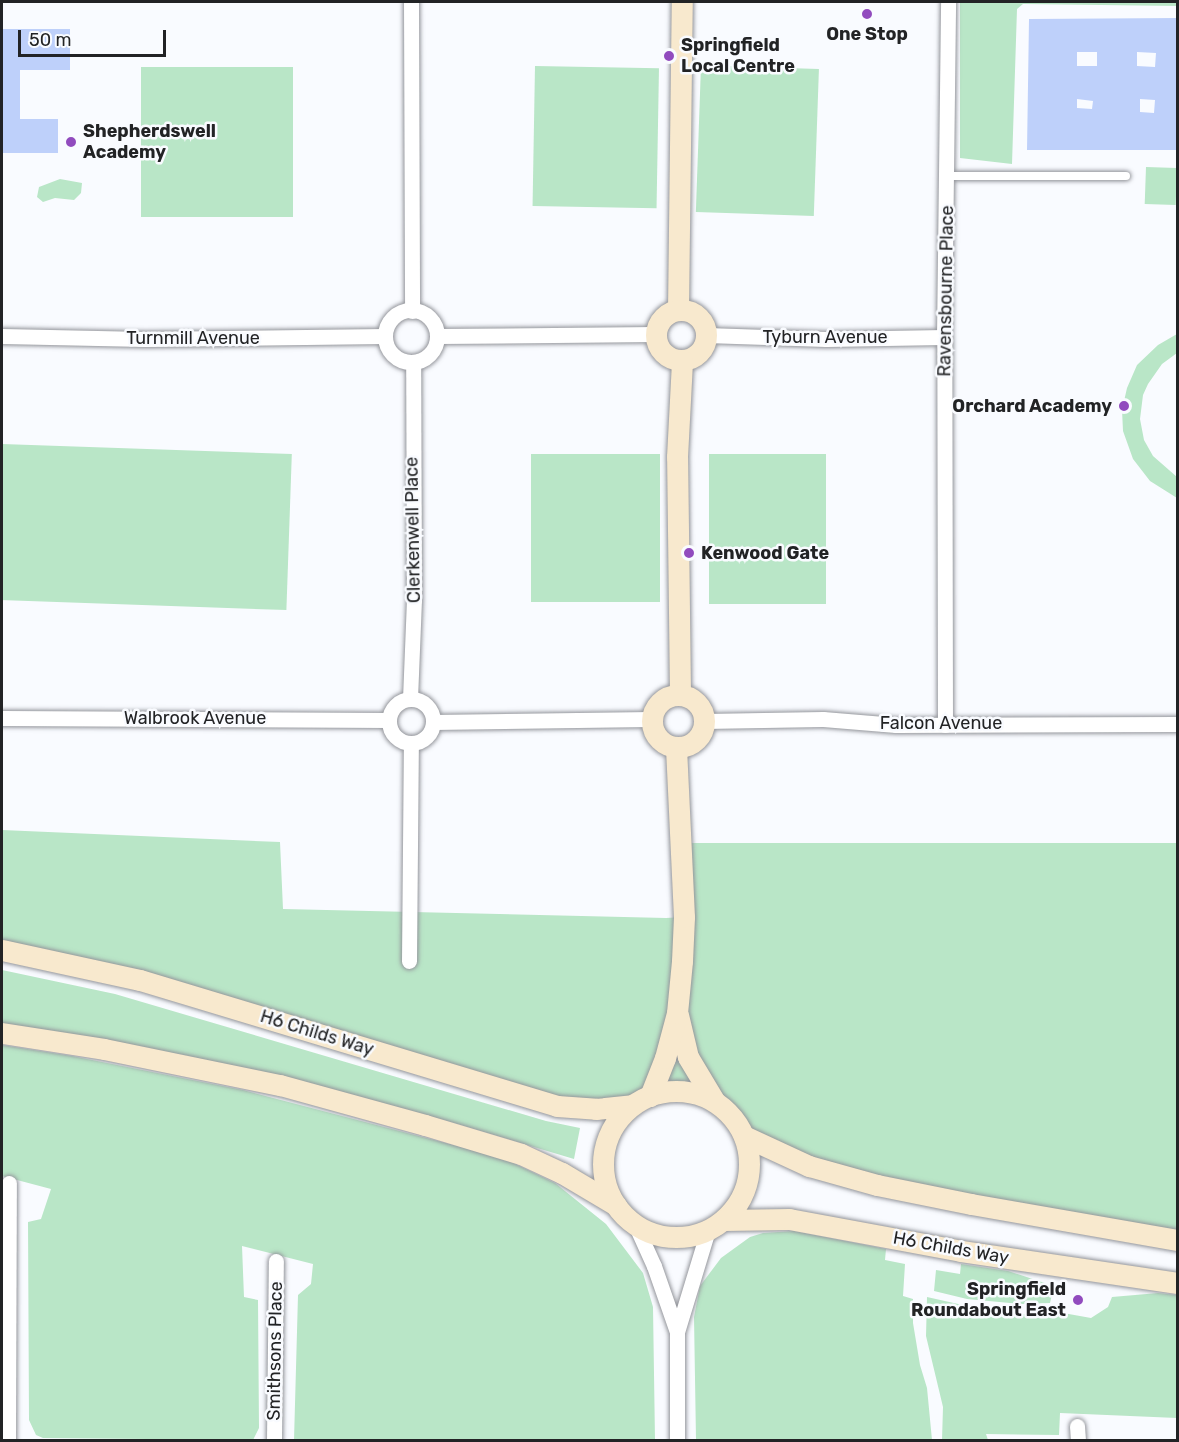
<!DOCTYPE html>
<html>
<head>
<meta charset="utf-8">
<style>
	body { margin:0 }
	#map { position:relative; width:1179px; height:1442px; overflow:hidden; background:#f9fbff; font-family:Rubik,sans-serif }
	div>[style] { position:absolute }
	.green>* { inset:0; background:#b9e6c7; transform-origin:0 0 }
	.building>* { inset:0; background:#bed0fa }
	.roads { filter:drop-shadow(0 0 2px #94969c) drop-shadow(0 0 2px #94969c) }
	.lane>* { height:8px; margin:-4px; padding:0 4px; transform-origin:4px; border-radius:4px; background:#fff }
	.street>* { height:15px; margin:-7.5px; padding:0 7.5px; transform-origin:7.5px; border-radius:7.5px; background:#fff }
	.street>.ring { margin:-7.5px; padding:0; box-sizing:content-box; background:none; border:15px solid #fff; border-radius:50% }
	.secondary>* { height:21px; margin:-10.5px; padding:0 10.5px; transform-origin:10.5px; border-radius:10.5px; background:#f8e9ce }
	.secondary>.ring { margin:-10.5px; padding:0; box-sizing:content-box; background:none; border:21px solid #f8e9ce; border-radius:50% }
	.dots>* { width:16px; height:16px; translate:-50% -50%; box-sizing:border-box; border:3px solid #f9fbff; border-radius:50% }
	span { translate:-50% -50%; white-space:nowrap; text-align:center; line-height:1.15; -webkit-text-stroke:5px #f9fbff; paint-order:stroke }
	.poi-label { font-size:18px; color:#222325; font-weight:700 }
	.left { translate:0 -50%; text-align:left }
	.right { translate:-100% -50%; text-align:right }
	.street-label { font-size:18px; color:#222325 }
	.frame { position:absolute; inset:0; border:3px solid #222325; pointer-events:none }
	.scale { position:absolute; left:18px; top:30px; width:148px; height:27px; box-sizing:border-box; border:3px solid #222325; border-top:0; padding-left:8px; font-size:18px; line-height:21px; white-space:nowrap; color:#222325; -webkit-text-stroke:4px #f9fbff; paint-order:stroke }
</style>
</head>
<body>
<div id="map">
	<div class="green">
		<i style="clip-path:polygon(960px 2px,1177px 2px,1178px 6px,1023px 4px,1017px 9px,1012px 164px,960px 158px)"></i>
		<i style="left:701px;top:65px;width:118px;height:147px;rotate:2deg"></i>
		<i style="left:535px;top:66px;width:124px;height:140px;rotate:1deg"></i>
		<i style="left:141px;top:67px;width:152px;height:150px"></i>
		<i style="left:1146px;top:167px;width:31px;height:37px;rotate:2deg"></i>
		<i style="clip-path:polygon(60px 179px,82px 183px,81px 193px,74px 200px,55px 198px,43px 202px,37px 197px,39px 187px)"></i>
		<i style="clip-path:polygon(1177px 334px,1177px 353px,1162px 364px,1148px 384px,1143px 395px,1140px 419px,1144px 440px,1153px 456px,1177px 477px,1177px 498px,1150px 481px,1133px 459px,1123px 431px,1122px 410px,1127px 388px,1137px 365px,1158px 345px)"></i>
		<i style="left:2px;top:444px;width:290px;height:156px;rotate:2deg"></i>
		<i style="left:531px;top:454px;width:129px;height:148px"></i>
		<i style="left:709px;top:454px;width:117px;height:150px"></i>
		<i style="clip-path:polygon(2px 830px,280px 842px,283px 909px,666px 918px,684px 917px,682px 843px,1177px 843px,1177px 1240px,971px 1204px,744px 1136px,732px 1117px,715px 1102px,694px 1093px,670px 1091px,650px 1096px,632px 1105px,596px 1109px,2px 950px)"></i>
		<i style="clip-path:polygon(2px 970px,115px 994px,546px 1121px,580px 1128px,574px 1159px,447px 1121px,2px 1024px)"></i>
		<i style="clip-path:polygon(2px 1045px,72px 1056px,243px 1090px,503px 1158px,555px 1183px,606px 1224px,643px 1273px,653px 1307px,655px 1440px,294px 1440px,298px 1295px,311px 1284px,313px 1264px,242px 1246px,244px 1297px,258px 1300px,259px 1428px,253px 1440px,43px 1438px,36px 1435px,29px 1420px,28px 1222px,41px 1219px,51px 1189px,2px 1176px)"></i>
		<i style="clip-path:polygon(794px 1231px,886px 1249px,885px 1260px,905px 1264px,903px 1296px,913px 1299px,913px 1323px,920px 1365px,927px 1388px,932px 1440px,696px 1440px,694px 1317px,700px 1286px,721px 1258px,750px 1237px,763px 1233px)"></i>
		<i style="clip-path:polygon(961px 1264px,1008px 1271px,1054px 1286px,1050px 1303px,1021px 1304px,967px 1299px,934px 1291px,936px 1270px,960px 1274px)"></i>
		<i style="clip-path:polygon(1158px 1293px,1177px 1295px,1177px 1418px,1060px 1413px,1059px 1435px,986px 1434px,988px 1440px,942px 1440px,943px 1407px,926px 1336px,927px 1297px,967px 1306px,1023px 1314px,1052px 1311px,1091px 1318px,1108px 1307px,1112px 1297px)"></i>
	</div>
	<div class="building">
		<i style="clip-path:polygon(evenodd,1178px 18px,1178px 150px,1027px 150px,1029px 19px,1178px 18px,1077px 52px,1097px 52px,1097px 66px,1077px 66px,1077px 52px,1178px 18px,1137px 52px,1156px 53px,1155px 67px,1137px 66px,1137px 52px,1178px 18px,1077px 99px,1093px 101px,1092px 109px,1077px 108px,1077px 99px,1178px 18px,1140px 99px,1155px 100px,1154px 113px,1140px 112px,1140px 99px)"></i>
		<i style="clip-path:polygon(2px 29px,70px 29px,70px 70px,20px 70px,20px 119px,58px 119px,58px 153px,2px 153px)"></i>
	</div>
	<div class="roads">
		<div class="lane">
			<i style="left:947px;top:176px;width:179px"></i>
		</div>
		<div class="street">
			<i style="left:411px;top:2px;width:309px;rotate:89.8deg"></i>
			<i class="ring" style="left:385px;top:310px;width:37px;height:37px"></i>
			<i style="left:706px;top:335px;width:120px;rotate:1.9deg"></i>
			<i style="left:826px;top:339px;width:118px;rotate:-1deg"></i>
			<i style="left:2px;top:336px;width:143px;rotate:1.2deg"></i>
			<i style="left:145px;top:339px;width:240px;rotate:-0.7deg"></i>
			<i style="left:437px;top:336px;width:219px;rotate:-0.5deg"></i>
			<i style="left:410px;top:699px;width:99px;rotate:-87.7deg"></i>
			<i style="left:414px;top:600px;width:238px;rotate:-90.2deg"></i>
			<i class="ring" style="left:389px;top:699px;width:29px;height:29px"></i>
			<i style="left:2px;top:718px;width:387px;rotate:0.3deg"></i>
			<i style="left:704px;top:721px;width:119px;rotate:-1deg"></i>
			<i style="left:823px;top:719px;width:73px;rotate:4.7deg"></i>
			<i style="left:896px;top:725px;width:282px;rotate:-0.2deg"></i>
			<i style="left:433px;top:722px;width:218px;rotate:-0.8deg"></i>
			<i style="left:945px;top:725px;width:388px;rotate:-90.1deg"></i>
			<i style="left:944px;top:337px;width:335px;rotate:-89.3deg"></i>
			<i style="left:409px;top:961px;width:218px;rotate:-89.5deg"></i>
			<i style="left:635px;top:1224px;width:46px;rotate:65.7deg"></i>
			<i style="left:654px;top:1266px;width:70px;rotate:70.8deg"></i>
			<i style="left:1077px;top:1426px;width:14px;rotate:86deg"></i>
			<i style="left:8px;top:1440px;width:257px;rotate:-89.8deg"></i>
			<i style="left:274px;top:1440px;width:179px;rotate:-89.4deg"></i>
			<i style="left:677px;top:1440px;width:108px;rotate:-90deg"></i>
			<i style="left:677px;top:1332px;width:107px;rotate:-73.1deg"></i>
		</div>
		<div class="secondary">
			<i style="left:678px;top:310px;width:308px;rotate:-89.3deg"></i>
			<i class="ring" style="left:656px;top:310px;width:29px;height:29px"></i>
			<i style="left:680px;top:694px;width:237px;rotate:-90.7deg"></i>
			<i style="left:677px;top:457px;width:97px;rotate:-87deg"></i>
			<i class="ring" style="left:652px;top:695px;width:31px;height:31px"></i>
			<i style="left:2px;top:950px;width:141px;rotate:12.3deg"></i>
			<i style="left:140px;top:980px;width:436px;rotate:16.8deg"></i>
			<i style="left:557px;top:1106px;width:39px;rotate:4deg"></i>
			<i style="left:596px;top:1109px;width:36px;rotate:-6deg"></i>
			<i style="left:678px;top:1015px;width:43px;rotate:76.6deg"></i>
			<i style="left:688px;top:1057px;width:52px;rotate:59deg"></i>
			<i style="left:2px;top:1033px;width:103px;rotate:8.9deg"></i>
			<i style="left:104px;top:1049px;width:180px;rotate:11.6deg"></i>
			<i style="left:280px;top:1085px;width:150px;rotate:15.4deg"></i>
			<i style="left:425px;top:1125px;width:100px;rotate:16.8deg"></i>
			<i style="left:521px;top:1154px;width:45px;rotate:24.9deg"></i>
			<i style="left:562px;top:1173px;width:63px;rotate:30.7deg"></i>
			<i class="ring" style="left:603px;top:1091px;width:125px;height:125px"></i>
			<i style="left:650px;top:1096px;width:41px;rotate:-68.5deg"></i>
			<i style="left:665px;top:1058px;width:47px;rotate:-75.1deg"></i>
			<i style="left:677px;top:1013px;width:52px;rotate:-84.5deg"></i>
			<i style="left:682px;top:961px;width:44px;rotate:-87.4deg"></i>
			<i style="left:684px;top:917px;width:170px;rotate:-92.7deg"></i>
			<i style="left:744px;top:1136px;width:72px;rotate:24.8deg"></i>
			<i style="left:809px;top:1166px;width:71px;rotate:15.6deg"></i>
			<i style="left:877px;top:1185px;width:96px;rotate:11.4deg"></i>
			<i style="left:971px;top:1204px;width:210px;rotate:9.9deg"></i>
			<i style="left:724px;top:1220px;width:65px;rotate:-0.9deg"></i>
			<i style="left:789px;top:1219px;width:175px;rotate:10.5deg"></i>
			<i style="left:961px;top:1251px;width:219px;rotate:8.4deg"></i>
		</div>
	</div>
	<div class="dots">
		<i style="left:867px;top:14px;background:#914bbe"></i>
		<i style="left:669px;top:56px;background:#914bbe"></i>
		<i style="left:71px;top:142px;background:#914bbe"></i>
		<i style="left:1124px;top:406px;background:#914bbe"></i>
		<i style="left:689px;top:553px;background:#914bbe"></i>
		<i style="left:1078px;top:1300px;background:#914bbe"></i>
	</div>
	<div class="poi-label">
		<span style="left:867px;top:34px">One Stop</span>
		<span class="left" style="left:681px;top:56px">Springfield<br>Local Centre</span>
		<span class="left" style="left:83px;top:142px">Shepherdswell<br>Academy</span>
		<span class="right" style="left:1112px;top:406px">Orchard Academy</span>
		<span class="left" style="left:701px;top:553px">Kenwood Gate</span>
		<span class="right" style="left:1066px;top:1300px">Springfield<br>Roundabout East</span>
	</div>
	<div class="street-label">
		<span style="left:946px;top:291px;rotate:-89deg">Ravensbourne Place</span>
		<span style="left:825px;top:337px">Tyburn Avenue</span>
		<span style="left:193px;top:338px">Turnmill Avenue</span>
		<span style="left:413px;top:530px;rotate:-91deg">Clerkenwell Place</span>
		<span style="left:195px;top:718px">Walbrook Avenue</span>
		<span style="left:941px;top:723px">Falcon Avenue</span>
		<span style="left:317px;top:1033px;rotate:17deg">H6 Childs Way</span>
		<span style="left:951px;top:1248px;rotate:10deg">H6 Childs Way</span>
		<span style="left:275px;top:1351px;rotate:-89deg">Smithsons Place</span>
	</div>
	<div class="frame"></div>
	<div class="scale">50 m</div>
</div>
</body>
</html>
